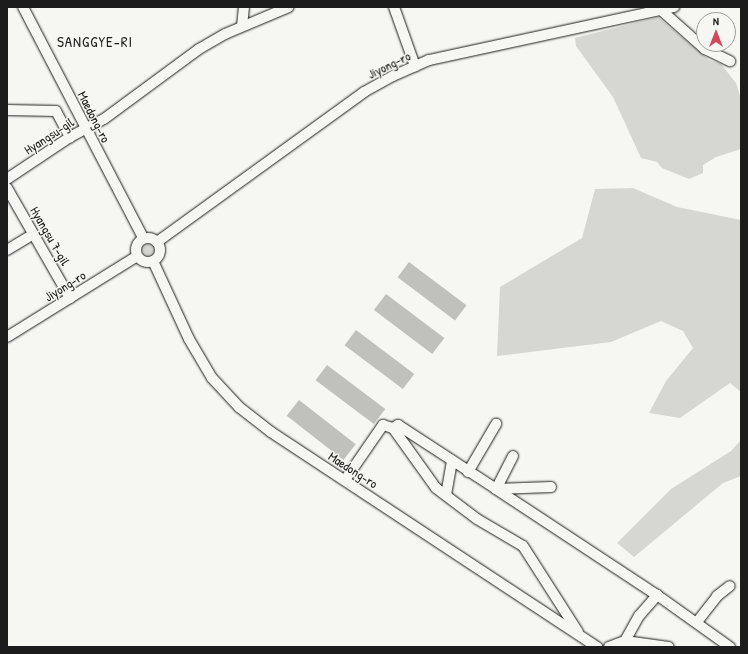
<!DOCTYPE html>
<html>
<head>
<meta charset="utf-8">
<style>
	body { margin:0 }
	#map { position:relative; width:748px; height:654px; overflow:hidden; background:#f6f6f2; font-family:"Patrick Hand",sans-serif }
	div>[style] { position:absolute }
	.green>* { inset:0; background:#d6d6d2 }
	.round { border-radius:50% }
	.building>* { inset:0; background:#c0c0bd; transform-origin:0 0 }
	.roads { filter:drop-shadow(0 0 1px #1c1c1c) drop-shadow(0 0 1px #1c1c1c) }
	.minor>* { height:10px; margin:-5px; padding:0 5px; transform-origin:5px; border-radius:5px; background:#f6f6f2 }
	.minor>.ring { margin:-5px; padding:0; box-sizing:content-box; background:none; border:10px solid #f6f6f2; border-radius:50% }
	span { translate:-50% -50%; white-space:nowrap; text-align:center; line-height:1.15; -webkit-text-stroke:3px #f6f6f2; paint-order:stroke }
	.street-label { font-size:13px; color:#1c1c1c }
	.quarter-label { font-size:15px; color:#1c1c1c; letter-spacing:1px }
	.frame { position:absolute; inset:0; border:8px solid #1c1c1c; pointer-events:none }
	.north { position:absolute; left:696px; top:12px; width:40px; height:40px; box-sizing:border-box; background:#f6f6f2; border:1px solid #9f9f9c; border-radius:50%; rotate:0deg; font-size:11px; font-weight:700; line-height:16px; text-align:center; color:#1c1c1c }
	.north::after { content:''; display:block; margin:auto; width:14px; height:18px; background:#d1495b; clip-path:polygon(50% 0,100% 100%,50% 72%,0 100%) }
</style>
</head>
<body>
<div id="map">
	<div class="green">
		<i style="clip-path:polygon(658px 17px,709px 60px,721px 64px,736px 83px,741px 99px,741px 149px,716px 157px,703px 165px,703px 173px,689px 179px,662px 168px,657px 162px,641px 158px,613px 97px,576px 46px,575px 38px)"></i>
		<i style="clip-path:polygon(633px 188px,677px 207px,741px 220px,741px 392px,730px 383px,680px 418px,649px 413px,666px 381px,693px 348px,683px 331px,661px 321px,611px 342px,497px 356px,500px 287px,582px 238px,595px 189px)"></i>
		<i class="round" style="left:143px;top:245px;width:10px;height:10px"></i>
		<i style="clip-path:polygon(741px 440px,741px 476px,723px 483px,634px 557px,617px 543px,671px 489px,731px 451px)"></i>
	</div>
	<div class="building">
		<i style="left:409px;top:262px;width:72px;height:19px;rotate:37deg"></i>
		<i style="left:386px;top:294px;width:73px;height:20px;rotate:37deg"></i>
		<i style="left:356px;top:330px;width:73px;height:19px;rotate:37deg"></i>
		<i style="left:327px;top:365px;width:73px;height:19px;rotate:37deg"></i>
		<i style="left:299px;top:400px;width:72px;height:20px;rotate:38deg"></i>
	</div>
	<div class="roads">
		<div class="minor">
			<i style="left:23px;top:7px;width:260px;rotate:62.5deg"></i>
			<i style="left:394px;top:7px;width:63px;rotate:70.4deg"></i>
			<i style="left:661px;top:10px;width:59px;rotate:41.6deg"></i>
			<i style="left:705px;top:49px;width:28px;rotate:26deg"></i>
			<i style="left:242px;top:26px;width:19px;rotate:-84deg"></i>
			<i style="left:7px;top:110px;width:49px;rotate:1.2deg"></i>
			<i style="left:56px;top:111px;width:30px;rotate:62deg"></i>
			<i style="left:7px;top:179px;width:76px;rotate:-33.7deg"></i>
			<i style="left:70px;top:137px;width:38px;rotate:-28deg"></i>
			<i style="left:104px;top:119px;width:118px;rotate:-36.4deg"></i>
			<i style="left:199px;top:49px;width:30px;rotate:-30deg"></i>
			<i style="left:225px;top:34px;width:69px;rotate:-22.9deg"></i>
			<i style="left:7px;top:188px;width:127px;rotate:60.2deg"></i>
			<i class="ring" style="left:136px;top:238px;width:14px;height:14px"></i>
			<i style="left:157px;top:242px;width:256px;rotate:-35.9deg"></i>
			<i style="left:364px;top:92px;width:33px;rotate:-29deg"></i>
			<i style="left:393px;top:76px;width:39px;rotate:-24deg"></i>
			<i style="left:429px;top:60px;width:251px;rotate:-12.2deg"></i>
			<i style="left:7px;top:250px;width:31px;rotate:-31deg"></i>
			<i style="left:153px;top:261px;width:86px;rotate:65.2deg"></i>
			<i style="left:189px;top:339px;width:45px;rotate:59.5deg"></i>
			<i style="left:212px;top:378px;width:40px;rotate:47deg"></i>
			<i style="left:239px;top:407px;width:41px;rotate:38deg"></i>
			<i style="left:271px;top:432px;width:391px;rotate:33.4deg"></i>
			<i style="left:7px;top:337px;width:153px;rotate:-31.9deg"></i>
			<i style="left:393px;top:428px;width:6px;rotate:-31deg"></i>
			<i style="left:398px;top:425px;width:117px;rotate:33.1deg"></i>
			<i style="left:496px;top:489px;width:55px;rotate:-2.1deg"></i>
			<i style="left:513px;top:456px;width:37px;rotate:117deg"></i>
			<i style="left:496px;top:489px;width:193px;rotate:33.4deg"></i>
			<i style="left:468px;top:472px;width:56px;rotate:-59.7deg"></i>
			<i style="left:345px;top:480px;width:67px;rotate:-55.4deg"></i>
			<i style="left:383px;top:425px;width:10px;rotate:17deg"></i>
			<i style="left:393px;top:428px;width:74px;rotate:54.4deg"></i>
			<i style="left:436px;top:488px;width:51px;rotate:37.1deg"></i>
			<i style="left:477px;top:519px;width:53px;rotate:30.4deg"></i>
			<i style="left:523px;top:546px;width:102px;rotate:57.4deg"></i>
			<i style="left:446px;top:495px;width:35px;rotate:-80deg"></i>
			<i style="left:697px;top:622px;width:33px;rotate:-52deg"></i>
			<i style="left:717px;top:596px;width:16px;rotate:-38deg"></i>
			<i style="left:625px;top:641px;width:29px;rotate:-61deg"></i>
			<i style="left:639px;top:616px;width:28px;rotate:-49deg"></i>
			<i style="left:657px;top:595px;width:90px;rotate:35.5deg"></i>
			<i style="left:609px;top:647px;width:17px;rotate:-21deg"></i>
			<i style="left:625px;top:641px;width:44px;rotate:7.8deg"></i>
		</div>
	</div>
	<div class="street-label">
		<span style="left:389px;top:65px;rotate:-26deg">Jiyong-ro</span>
		<span style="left:94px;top:117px;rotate:63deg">Maedong-ro</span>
		<span style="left:49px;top:136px;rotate:-33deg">Hyangsu-gil</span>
		<span style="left:50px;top:236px;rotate:60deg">Hyangsu 7-gil</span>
		<span style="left:65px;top:286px;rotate:-32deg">Jiyong-ro</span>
		<span style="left:353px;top:470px;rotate:33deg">Maedong-ro</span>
	</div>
	<div class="quarter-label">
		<span style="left:95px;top:42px">SANGGYE-RI</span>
	</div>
	<div class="frame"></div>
	<div class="north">N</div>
</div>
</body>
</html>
